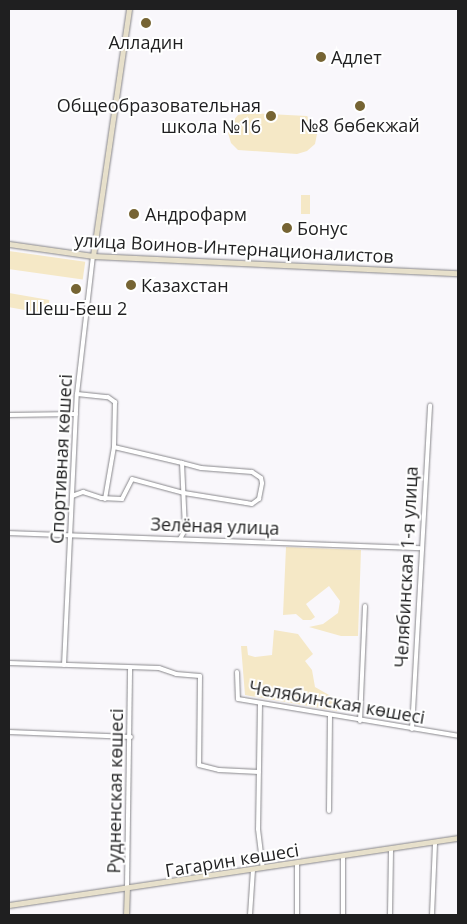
<!DOCTYPE html>
<html>
<head>
<meta charset="utf-8">
<style>
	body { margin:0 }
	#map { position:relative; width:467px; height:924px; overflow:hidden; background:#f9f7fb; font-family:"Open Sans",sans-serif }
	div>[style] { position:absolute }
	.green>* { inset:0; background:#f5e8c6; transform-origin:0 0 }
	.roads { filter:drop-shadow(0 0 1px #88878b) drop-shadow(0 0 1px #88878b) }
	.street>* { height:4px; margin:-2px; padding:0 2px; transform-origin:2px; border-radius:2px; background:#fff }
	.secondary>* { height:5px; margin:-2.5px; padding:0 2.5px; transform-origin:2.5px; border-radius:2.5px; background:#e7e0cb }
	.dots>* { width:14px; height:14px; translate:-50% -50%; box-sizing:border-box; border:2px solid #fff; border-radius:50% }
	span { translate:-50% -50%; white-space:nowrap; text-align:center; line-height:1.15; -webkit-text-stroke:4px #fff; paint-order:stroke }
	.poi-label { font-size:18px; color:#1f1f20 }
	.left { translate:0 -50%; text-align:left }
	.right { translate:-100% -50%; text-align:right }
	.street-label { font-size:18px; color:#1f1f20 }
	.frame { position:absolute; inset:0; border:10px solid #1f1f20; pointer-events:none }
</style>
</head>
<body>
<div id="map">
	<div class="green">
		<i style="clip-path:polygon(248px 113px,307px 116px,314px 124px,317px 134px,315px 144px,307px 151px,297px 154px,238px 150px,231px 143px,228px 133px,231px 123px,238px 115px)"></i>
		<i style="left:301px;top:195px;width:9px;height:19px"></i>
		<i style="left:9px;top:251px;width:77px;height:18px;rotate:8deg"></i>
		<i style="left:9px;top:293px;width:41px;height:14px;rotate:10deg"></i>
		<i style="clip-path:polygon(286px 547px,361px 550px,358px 636px,341px 636px,309px 627px,323px 624px,338px 613px,340px 601px,329px 586px,306px 604px,315px 617px,311px 620px,303px 620px,296px 614px,283px 615px)"></i>
		<i style="clip-path:polygon(274px 630px,298px 634px,313px 654px,305px 661px,312px 670px,315px 687px,336px 699px,337px 711px,245px 695px,241px 646px,247px 646px,248px 655px,255px 657px,272px 655px)"></i>
	</div>
	<div class="roads">
		<div class="street">
			<i style="left:77px;top:394px;width:31px;rotate:6deg"></i>
			<i style="left:108px;top:397px;width:9px;rotate:36deg"></i>
			<i style="left:115px;top:402px;width:45px;rotate:91.3deg"></i>
			<i style="left:114px;top:447px;width:70px;rotate:13.2deg"></i>
			<i style="left:182px;top:463px;width:67px;rotate:87.4deg"></i>
			<i style="left:185px;top:530px;width:10px;rotate:119deg"></i>
			<i style="left:9px;top:415px;width:67px;rotate:-0.9deg"></i>
			<i style="left:72px;top:496px;width:12px;rotate:-20deg"></i>
			<i style="left:83px;top:492px;width:19px;rotate:18deg"></i>
			<i style="left:101px;top:498px;width:21px;rotate:3deg"></i>
			<i style="left:122px;top:499px;width:22px;rotate:-63deg"></i>
			<i style="left:132px;top:479px;width:54px;rotate:15.1deg"></i>
			<i style="left:184px;top:493px;width:63px;rotate:9.2deg"></i>
			<i style="left:246px;top:503px;width:6px;rotate:9deg"></i>
			<i style="left:252px;top:504px;width:9px;rotate:-36deg"></i>
			<i style="left:259px;top:499px;width:16px;rotate:-79deg"></i>
			<i style="left:262px;top:483px;width:5px;rotate:-101deg"></i>
			<i style="left:261px;top:478px;width:11px;rotate:-146deg"></i>
			<i style="left:252px;top:472px;width:51px;rotate:-175.5deg"></i>
			<i style="left:201px;top:468px;width:20px;rotate:-165deg"></i>
			<i style="left:105px;top:499px;width:53px;rotate:-80.2deg"></i>
			<i style="left:9px;top:533px;width:411px;rotate:2.1deg"></i>
			<i style="left:9px;top:663px;width:150px;rotate:1.9deg"></i>
			<i style="left:159px;top:668px;width:18px;rotate:19deg"></i>
			<i style="left:176px;top:674px;width:24px;rotate:5deg"></i>
			<i style="left:200px;top:676px;width:89px;rotate:90.6deg"></i>
			<i style="left:199px;top:765px;width:21px;rotate:14deg"></i>
			<i style="left:219px;top:770px;width:40px;rotate:2.9deg"></i>
			<i style="left:64px;top:665px;width:271px;rotate:-87.3deg"></i>
			<i style="left:77px;top:394px;width:139px;rotate:-83.4deg"></i>
			<i style="left:237px;top:672px;width:27px;rotate:88deg"></i>
			<i style="left:238px;top:699px;width:223px;rotate:9.5deg"></i>
			<i style="left:260px;top:704px;width:125px;rotate:90.9deg"></i>
			<i style="left:258px;top:829px;width:39px;rotate:83deg"></i>
			<i style="left:360px;top:721px;width:115px;rotate:-87.5deg"></i>
			<i style="left:412px;top:729px;width:324px;rotate:-86.8deg"></i>
			<i style="left:9px;top:732px;width:122px;rotate:2.3deg"></i>
			<i style="left:329px;top:811px;width:95px;rotate:-89.4deg"></i>
			<i style="left:297px;top:863px;width:52px;rotate:90deg"></i>
			<i style="left:127px;top:888px;width:220px;rotate:-89.2deg"></i>
			<i style="left:250px;top:915px;width:45px;rotate:-86.2deg"></i>
			<i style="left:343px;top:915px;width:59px;rotate:-90deg"></i>
			<i style="left:390px;top:915px;width:66px;rotate:-89.1deg"></i>
			<i style="left:432px;top:915px;width:73px;rotate:-87.6deg"></i>
		</div>
		<div class="secondary">
			<i style="left:9px;top:244px;width:85px;rotate:8.1deg"></i>
			<i style="left:93px;top:256px;width:365px;rotate:2.7deg"></i>
			<i style="left:93px;top:256px;width:250px;rotate:-81.7deg"></i>
			<i style="left:9px;top:905px;width:454px;rotate:-8.5deg"></i>
			<i style="left:126px;top:915px;width:25px;rotate:-88deg"></i>
		</div>
	</div>
	<div class="dots">
		<i style="left:146px;top:23px;background:#766433"></i>
		<i style="left:321px;top:57px;background:#766433"></i>
		<i style="left:360px;top:106px;background:#766433"></i>
		<i style="left:271px;top:116px;background:#766433"></i>
		<i style="left:134px;top:214px;background:#766433"></i>
		<i style="left:287px;top:228px;background:#766433"></i>
		<i style="left:131px;top:285px;background:#766433"></i>
		<i style="left:76px;top:289px;background:#766433"></i>
	</div>
	<div class="poi-label">
		<span style="left:146px;top:42px">Алладин</span>
		<span class="left" style="left:331px;top:57px">Адлет</span>
		<span class="right" style="left:261px;top:116px">Общеобразовательная<br>школа №16</span>
		<span style="left:360px;top:125px">№8 бөбекжай</span>
		<span class="left" style="left:145px;top:214px">Андрофарм</span>
		<span class="left" style="left:297px;top:228px">Бонус</span>
		<span class="left" style="left:141px;top:285px">Казахстан</span>
		<span style="left:76px;top:308px">Шеш-Беш 2</span>
	</div>
	<div class="street-label">
		<span style="left:234px;top:248px;rotate:3deg">улица Воинов-Интернационалистов</span>
		<span style="left:61px;top:459px;rotate:-87deg">Спортивная көшесі</span>
		<span style="left:215px;top:526px;rotate:2deg">Зелёная улица</span>
		<span style="left:406px;top:567px;rotate:-87deg">Челябинская 1-я улица</span>
		<span style="left:337px;top:702px;rotate:10deg">Челябинская көшесі</span>
		<span style="left:115px;top:791px;rotate:-89deg">Рудненская көшесі</span>
		<span style="left:232px;top:860px;rotate:-9deg">Гагарин көшесі</span>
	</div>
	<div class="frame"></div>
</div>
</body>
</html>
